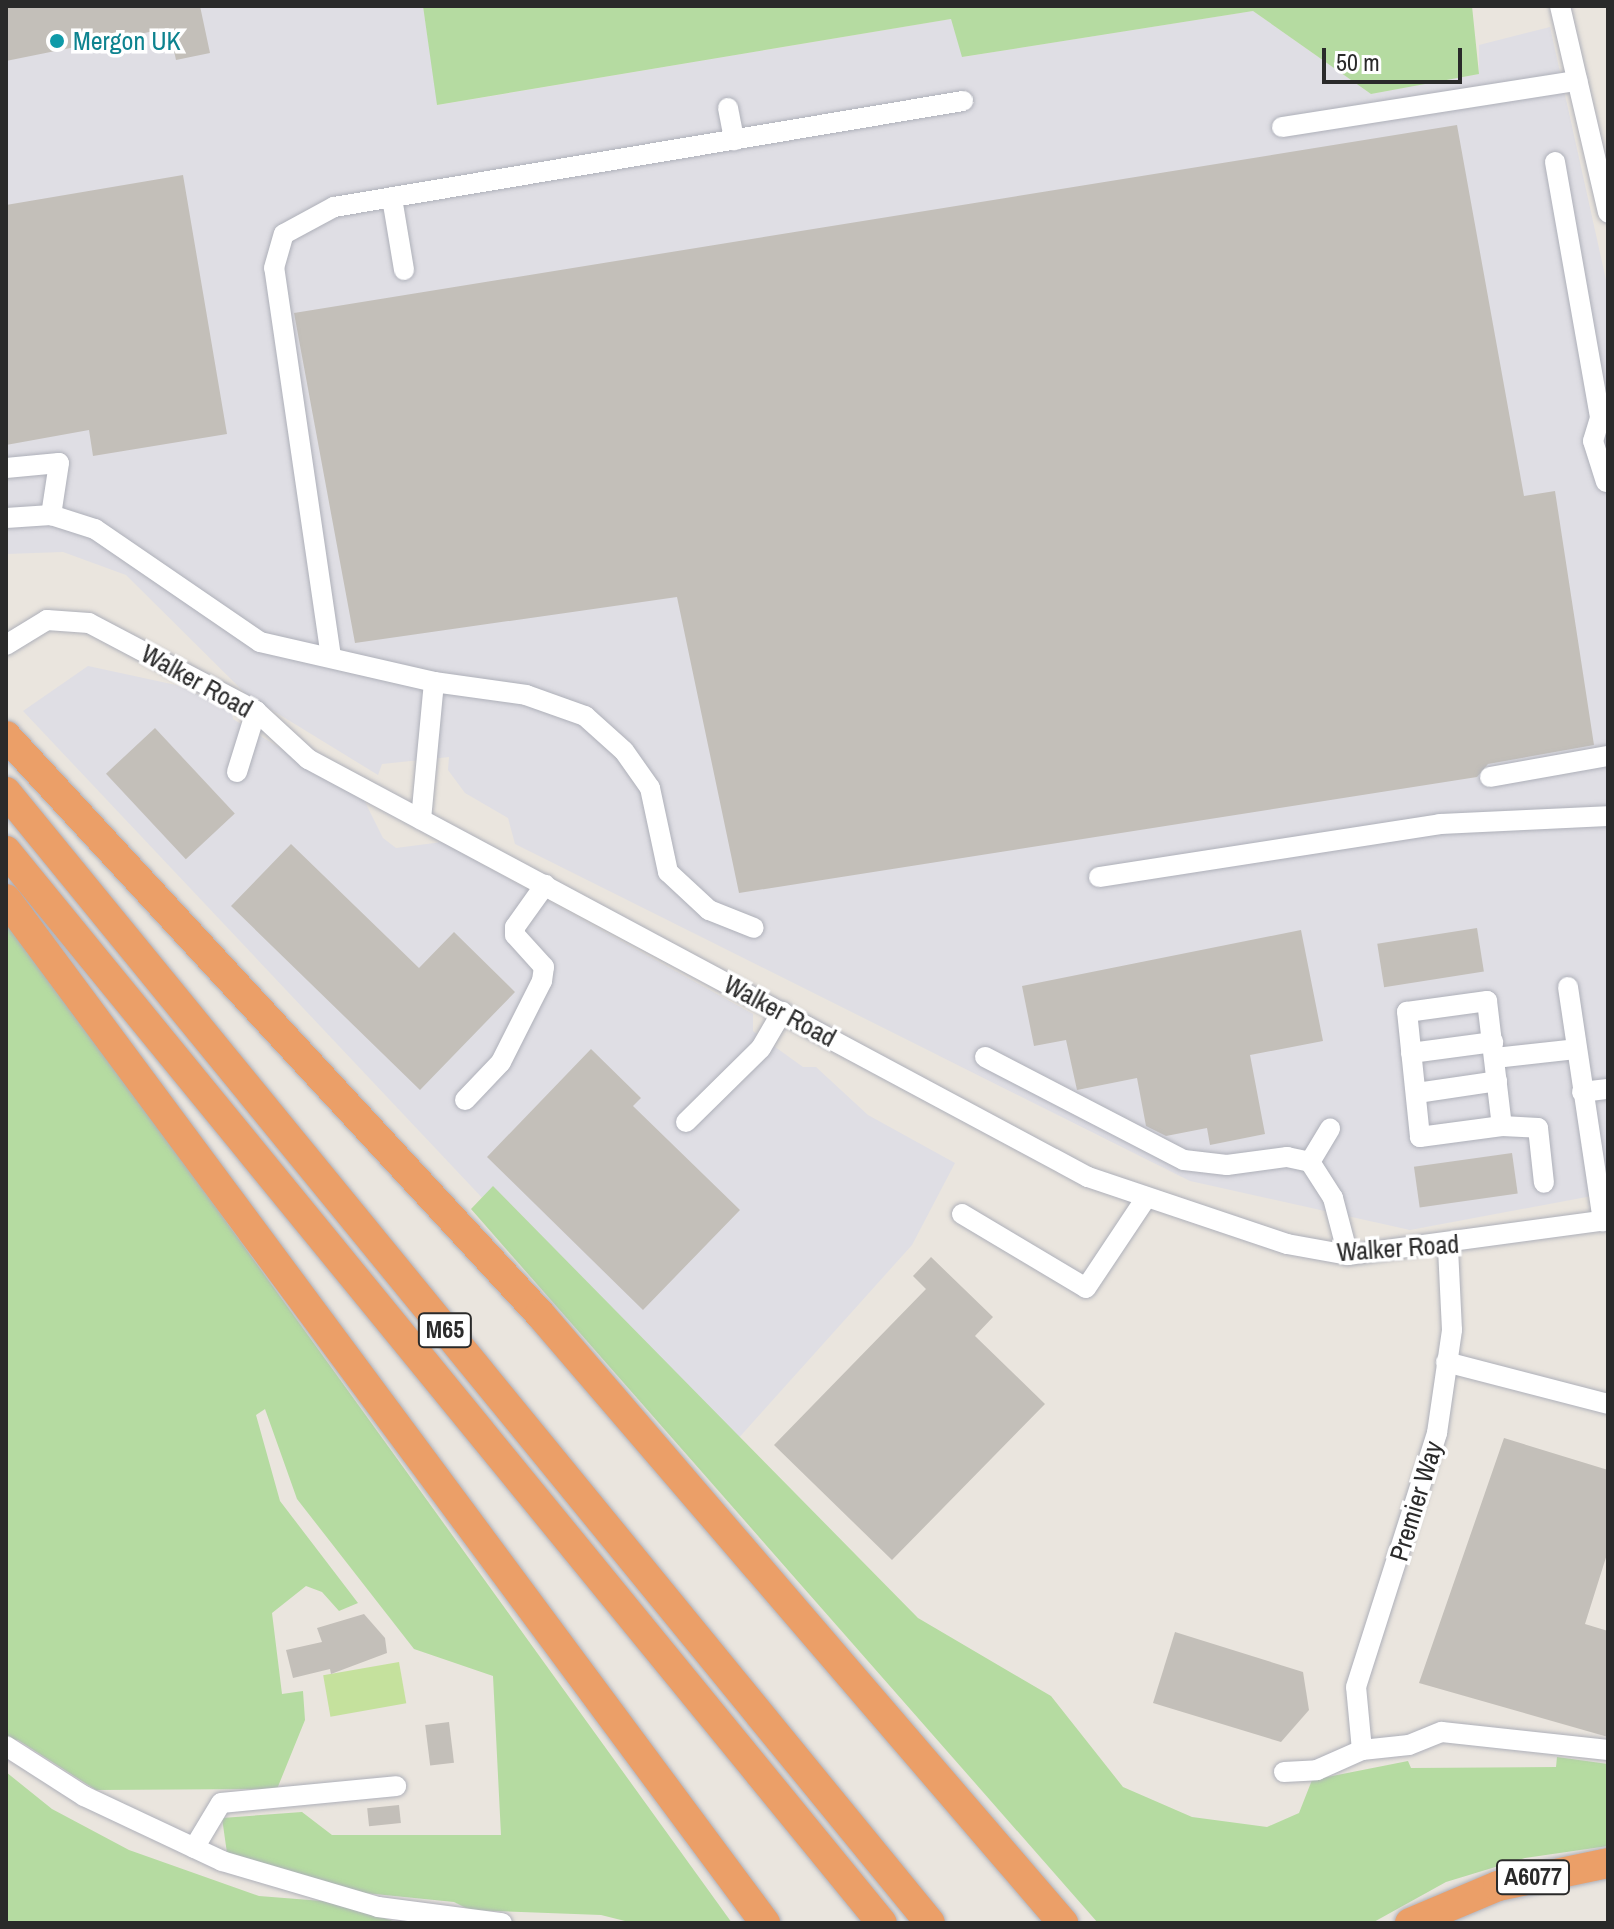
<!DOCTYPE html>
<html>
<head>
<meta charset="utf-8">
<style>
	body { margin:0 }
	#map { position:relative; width:1614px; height:1929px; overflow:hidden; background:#eae5de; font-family:"Archivo Narrow",sans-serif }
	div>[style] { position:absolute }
	.industrial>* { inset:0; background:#dfdee4 }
	.green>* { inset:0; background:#b5dba1 }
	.pitch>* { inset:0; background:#c5e19d; transform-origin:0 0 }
	.building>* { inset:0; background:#c3bfb9; transform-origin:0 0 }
	.roads { filter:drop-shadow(0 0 2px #aeb0b9) drop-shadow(0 0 2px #aeb0b9) }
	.minor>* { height:20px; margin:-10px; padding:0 10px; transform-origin:10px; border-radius:10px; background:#fff }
	.highway>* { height:30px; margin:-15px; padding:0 15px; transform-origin:15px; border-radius:15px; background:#eb9f68 }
	.dots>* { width:22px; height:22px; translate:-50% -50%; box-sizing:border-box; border:4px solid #fff; border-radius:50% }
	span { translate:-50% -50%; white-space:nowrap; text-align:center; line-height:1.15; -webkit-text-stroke:7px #fff; paint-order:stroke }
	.shield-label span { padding:2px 6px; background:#fff; border:2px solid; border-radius:6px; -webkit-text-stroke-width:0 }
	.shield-label { font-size:24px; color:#2a2a2a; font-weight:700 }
	.culture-label { font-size:26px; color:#0d838f }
	.left { translate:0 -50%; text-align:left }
	.street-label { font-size:26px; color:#2a2a2a }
	.frame { position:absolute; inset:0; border:8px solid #2a2a2a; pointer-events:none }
	.scale { position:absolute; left:1322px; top:48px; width:140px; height:36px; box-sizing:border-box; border:4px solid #2a2a2a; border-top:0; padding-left:10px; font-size:24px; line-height:28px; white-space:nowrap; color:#2a2a2a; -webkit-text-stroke:6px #fff; paint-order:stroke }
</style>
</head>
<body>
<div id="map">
	<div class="industrial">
		<i style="clip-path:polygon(6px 6px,423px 6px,438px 105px,951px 19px,963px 57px,1253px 11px,1371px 94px,1479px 74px,1479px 45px,1550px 27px,1608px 289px,1608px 1193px,1410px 1230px,1190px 1181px,515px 844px,508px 818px,465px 793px,448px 770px,449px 757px,382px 764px,378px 775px,246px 694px,126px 575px,63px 552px,6px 554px)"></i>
		<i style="clip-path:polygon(88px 666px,176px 685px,232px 709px,233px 719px,364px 800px,383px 838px,396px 848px,442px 842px,753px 1014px,753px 1031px,803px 1067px,816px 1067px,868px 1115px,955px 1163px,912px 1245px,719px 1460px,487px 1203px,23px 711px)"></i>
	</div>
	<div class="green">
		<i style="clip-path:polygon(423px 6px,1472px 6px,1479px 74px,1371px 94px,1253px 11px,962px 57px,951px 19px,437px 105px)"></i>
		<i style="clip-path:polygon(6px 921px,217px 1209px,732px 1923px,633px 1923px,601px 1915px,470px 1910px,454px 1902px,355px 1892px,227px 1853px,222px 1818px,302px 1812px,332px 1835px,501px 1835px,493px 1676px,414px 1649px,297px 1499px,265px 1409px,256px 1415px,280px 1501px,358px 1603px,339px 1611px,322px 1592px,306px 1586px,272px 1613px,282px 1694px,303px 1691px,305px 1720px,277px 1789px,96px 1790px,18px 1740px,6px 1739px)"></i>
		<i style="clip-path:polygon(493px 1186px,918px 1618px,1051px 1696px,1123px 1787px,1192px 1817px,1267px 1827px,1299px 1813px,1312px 1780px,1408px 1761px,1411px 1768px,1556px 1767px,1557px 1757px,1608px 1764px,1608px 1846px,1525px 1858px,1446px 1882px,1372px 1923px,1098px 1923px,471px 1209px)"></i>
		<i style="clip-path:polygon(6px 1772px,52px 1809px,129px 1850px,259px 1896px,335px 1902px,399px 1923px,6px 1923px)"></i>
	</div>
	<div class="pitch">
		<i style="left:399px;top:1662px;width:42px;height:77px;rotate:80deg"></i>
	</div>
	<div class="building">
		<i style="clip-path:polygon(6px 6px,200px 6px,210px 53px,176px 60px,169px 28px,6px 61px)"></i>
		<i style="clip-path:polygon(1457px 125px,1524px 496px,1555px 491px,1594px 745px,1488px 764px,1477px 777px,739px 893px,677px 597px,355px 643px,294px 313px)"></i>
		<i style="clip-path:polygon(183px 175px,227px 434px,93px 456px,89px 430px,6px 445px,6px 205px)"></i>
		<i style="left:155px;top:728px;width:117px;height:67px;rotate:47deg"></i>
		<i style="clip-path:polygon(291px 844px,419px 968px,454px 932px,515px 992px,420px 1090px,231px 906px)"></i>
		<i style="left:1477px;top:928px;width:44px;height:101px;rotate:81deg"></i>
		<i style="clip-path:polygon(1301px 930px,1323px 1041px,1250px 1055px,1265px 1134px,1210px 1145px,1207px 1128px,1166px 1136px,1146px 1126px,1137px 1078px,1077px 1090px,1066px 1040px,1034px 1046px,1022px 986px)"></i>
		<i style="clip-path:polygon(591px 1049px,641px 1098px,633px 1106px,740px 1210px,643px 1310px,487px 1157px)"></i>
		<i style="left:1512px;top:1153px;width:41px;height:99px;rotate:82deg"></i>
		<i style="clip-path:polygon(931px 1257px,993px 1317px,975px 1336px,1045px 1404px,892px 1560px,774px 1445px,926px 1289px,913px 1276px)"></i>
		<i style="clip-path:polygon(1504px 1438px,1608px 1470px,1608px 1551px,1585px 1624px,1608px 1631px,1608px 1737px,1419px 1683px)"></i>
		<i style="clip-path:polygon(364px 1614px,385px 1638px,387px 1653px,331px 1674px,330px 1669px,293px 1678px,286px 1650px,322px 1642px,317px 1628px)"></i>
		<i style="clip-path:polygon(1175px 1632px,1303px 1672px,1309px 1710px,1281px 1742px,1153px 1703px)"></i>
		<i style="left:449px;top:1722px;width:41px;height:24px;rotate:83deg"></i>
		<i style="left:399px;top:1805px;width:18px;height:32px;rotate:84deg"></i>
	</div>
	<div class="roads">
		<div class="minor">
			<i style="left:1560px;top:6px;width:212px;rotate:76.9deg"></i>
			<i style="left:728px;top:108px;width:33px;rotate:79deg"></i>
			<i style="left:1282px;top:127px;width:299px;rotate:-8.9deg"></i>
			<i style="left:1555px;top:162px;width:260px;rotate:80deg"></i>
			<i style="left:1600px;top:418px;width:24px;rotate:107deg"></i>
			<i style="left:1593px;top:441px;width:43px;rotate:72.4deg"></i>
			<i style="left:392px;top:198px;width:73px;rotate:80.5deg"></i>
			<i style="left:6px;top:468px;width:53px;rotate:-5.4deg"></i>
			<i style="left:59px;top:463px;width:53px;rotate:98.7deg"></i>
			<i style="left:6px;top:518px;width:45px;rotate:-3.8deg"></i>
			<i style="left:51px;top:515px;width:46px;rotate:17.7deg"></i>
			<i style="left:95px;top:529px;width:200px;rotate:34.4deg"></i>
			<i style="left:260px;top:642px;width:179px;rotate:12.9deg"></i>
			<i style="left:434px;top:682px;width:138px;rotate:95.4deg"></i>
			<i style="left:6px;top:645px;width:48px;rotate:-31.4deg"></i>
			<i style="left:47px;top:620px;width:42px;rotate:4.1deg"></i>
			<i style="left:89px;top:623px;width:189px;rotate:27.8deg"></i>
			<i style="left:256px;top:711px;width:71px;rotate:42.7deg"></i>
			<i style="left:308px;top:759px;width:885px;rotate:28.19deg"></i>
			<i style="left:1088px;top:1177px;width:210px;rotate:18.6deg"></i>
			<i style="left:1287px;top:1244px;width:62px;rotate:10.2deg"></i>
			<i style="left:1348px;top:1255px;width:262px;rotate:-7.7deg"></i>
			<i style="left:331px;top:657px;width:393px;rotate:-98.3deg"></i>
			<i style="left:274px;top:268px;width:35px;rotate:-74deg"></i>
			<i style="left:284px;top:234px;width:57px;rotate:-28.4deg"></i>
			<i style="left:334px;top:207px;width:638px;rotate:-9.57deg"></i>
			<i style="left:434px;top:682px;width:93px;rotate:8deg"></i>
			<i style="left:526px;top:695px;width:63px;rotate:19.6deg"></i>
			<i style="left:585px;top:716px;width:52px;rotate:41.9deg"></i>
			<i style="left:624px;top:751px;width:45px;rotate:54.9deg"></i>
			<i style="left:650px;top:788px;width:86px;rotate:77.9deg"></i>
			<i style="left:668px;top:872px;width:56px;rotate:42.8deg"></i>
			<i style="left:709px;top:910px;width:48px;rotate:21.8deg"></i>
			<i style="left:237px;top:772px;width:64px;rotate:-72.7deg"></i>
			<i style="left:1490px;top:777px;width:120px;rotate:-10.1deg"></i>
			<i style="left:1099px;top:877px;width:345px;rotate:-8.8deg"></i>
			<i style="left:1440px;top:824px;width:168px;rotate:-2.7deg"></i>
			<i style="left:1568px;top:987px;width:237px;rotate:81.5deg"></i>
			<i style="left:1487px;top:1001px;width:126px;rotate:83.2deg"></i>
			<i style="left:1502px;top:1126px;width:83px;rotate:172.4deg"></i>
			<i style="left:1420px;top:1137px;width:126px;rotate:-95.9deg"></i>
			<i style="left:1407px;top:1012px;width:81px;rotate:-7.8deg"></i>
			<i style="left:1411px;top:1053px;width:83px;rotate:-7.6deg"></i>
			<i style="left:985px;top:1057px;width:224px;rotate:27.4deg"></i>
			<i style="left:1184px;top:1160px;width:43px;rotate:6.6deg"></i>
			<i style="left:1227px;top:1165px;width:61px;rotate:-7.6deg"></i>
			<i style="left:1287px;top:1157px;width:24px;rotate:12deg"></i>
			<i style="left:1310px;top:1162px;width:43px;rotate:57.4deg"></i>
			<i style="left:1333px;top:1198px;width:59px;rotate:75.3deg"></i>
			<i style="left:1495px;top:1058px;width:81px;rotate:-6.3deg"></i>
			<i style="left:1582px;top:1092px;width:26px;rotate:-7deg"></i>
			<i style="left:1417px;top:1093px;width:81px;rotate:-8.5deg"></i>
			<i style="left:465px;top:1100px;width:52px;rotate:-46.5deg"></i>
			<i style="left:501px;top:1062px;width:91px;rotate:-63.2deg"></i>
			<i style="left:542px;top:981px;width:14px;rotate:-82deg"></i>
			<i style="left:544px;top:967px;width:43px;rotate:-132.2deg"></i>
			<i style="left:515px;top:935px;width:8px;rotate:-90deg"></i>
			<i style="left:515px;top:927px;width:52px;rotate:-54.5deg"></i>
			<i style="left:686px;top:1122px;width:105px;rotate:-44.6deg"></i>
			<i style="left:761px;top:1048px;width:42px;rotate:-59.7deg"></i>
			<i style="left:1502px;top:1126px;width:36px;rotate:3deg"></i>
			<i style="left:1538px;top:1128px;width:55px;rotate:83.8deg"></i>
			<i style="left:1310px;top:1162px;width:39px;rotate:-59deg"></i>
			<i style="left:962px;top:1214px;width:144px;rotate:30.8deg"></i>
			<i style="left:1086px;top:1288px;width:108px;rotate:-56.3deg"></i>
			<i style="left:1446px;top:1362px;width:167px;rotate:14.5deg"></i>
			<i style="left:6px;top:1746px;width:93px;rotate:32.7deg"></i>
			<i style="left:84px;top:1796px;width:153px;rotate:25.2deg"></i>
			<i style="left:222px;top:1861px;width:163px;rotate:16.4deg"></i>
			<i style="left:378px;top:1907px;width:125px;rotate:7.4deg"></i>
			<i style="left:1362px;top:1750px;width:63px;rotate:-95.4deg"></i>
			<i style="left:1356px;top:1687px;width:267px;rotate:-72.3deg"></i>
			<i style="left:1437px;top:1433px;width:104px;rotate:-81.7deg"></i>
			<i style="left:1452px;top:1330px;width:83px;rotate:-92.8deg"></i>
			<i style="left:1284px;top:1772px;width:33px;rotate:-3deg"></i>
			<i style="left:1317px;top:1770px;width:49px;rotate:-24deg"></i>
			<i style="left:1362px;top:1750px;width:47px;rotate:-6.1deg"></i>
			<i style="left:1409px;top:1745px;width:35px;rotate:-22deg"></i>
			<i style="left:1442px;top:1732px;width:167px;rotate:6.2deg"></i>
			<i style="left:194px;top:1848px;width:52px;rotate:-59deg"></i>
			<i style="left:221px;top:1803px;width:176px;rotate:-5.5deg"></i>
		</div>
		<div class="highway">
			<i style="left:6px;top:736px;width:787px;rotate:47.27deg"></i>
			<i style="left:540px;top:1314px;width:803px;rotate:49.34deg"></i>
			<i style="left:6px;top:792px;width:1460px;rotate:50.75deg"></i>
			<i style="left:6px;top:851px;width:1384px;rotate:50.75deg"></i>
			<i style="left:6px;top:899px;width:1275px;rotate:53.45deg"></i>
			<i style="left:1410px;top:1923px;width:95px;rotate:-22.8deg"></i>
			<i style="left:1498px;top:1886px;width:112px;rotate:-11.8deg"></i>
		</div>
	</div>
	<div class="dots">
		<i style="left:57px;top:41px;background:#0f9aa8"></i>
	</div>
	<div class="shield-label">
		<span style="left:445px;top:1330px">M65</span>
		<span style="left:1533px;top:1877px">A6077</span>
	</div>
	<div class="culture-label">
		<span class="left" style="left:73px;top:41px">Mergon UK</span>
	</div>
	<div class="street-label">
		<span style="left:197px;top:681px;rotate:29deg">Walker Road</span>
		<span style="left:780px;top:1011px;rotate:28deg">Walker Road</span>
		<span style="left:1398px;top:1248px;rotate:-4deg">Walker Road</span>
		<span style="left:1416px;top:1501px;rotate:-73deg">Premier Way</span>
	</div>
	<div class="frame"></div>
	<div class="scale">50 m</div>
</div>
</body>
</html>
